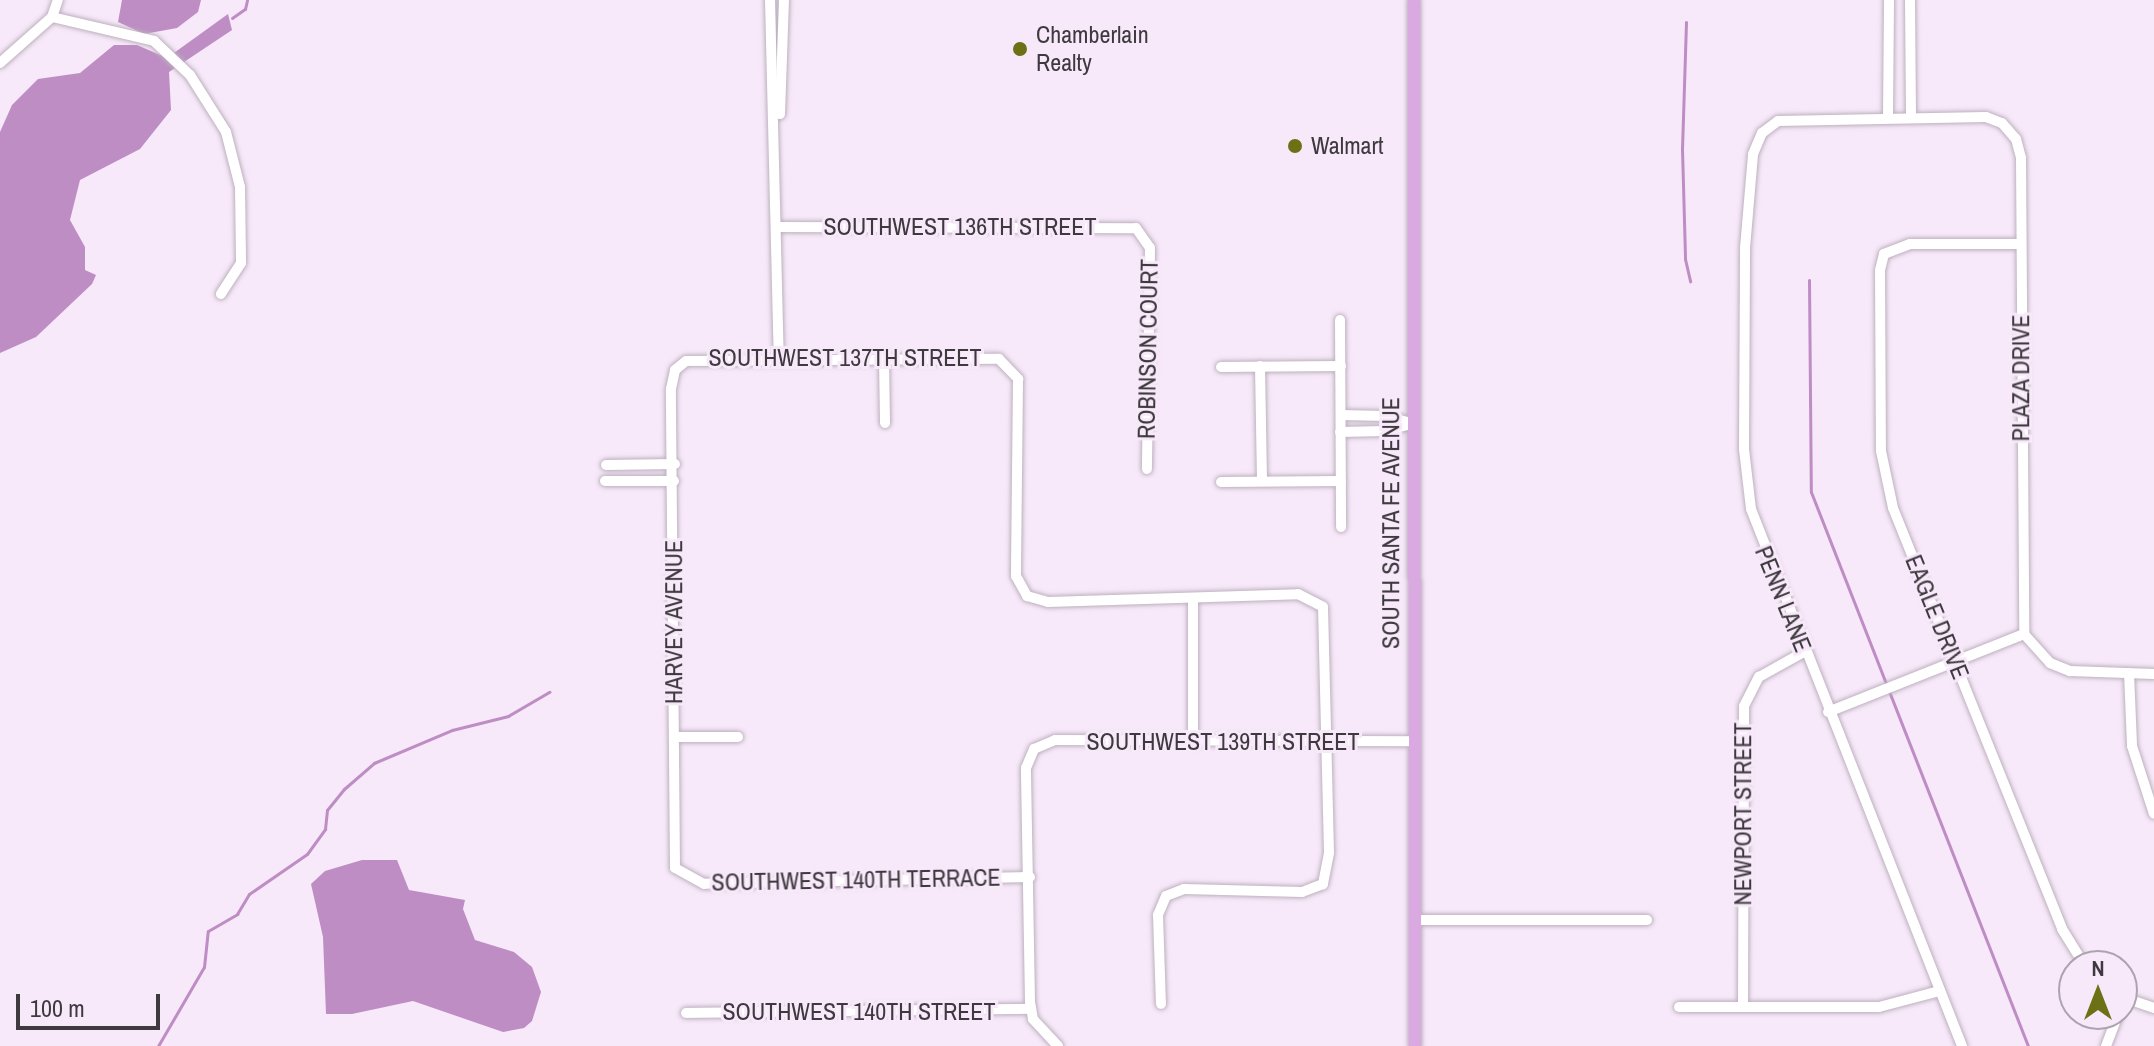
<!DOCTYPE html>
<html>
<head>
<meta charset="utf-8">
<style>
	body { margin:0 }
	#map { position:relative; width:2154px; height:1046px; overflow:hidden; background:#f7e9f9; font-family:"Archivo Narrow",sans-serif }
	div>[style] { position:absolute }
	.water>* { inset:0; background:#bd8dc4 }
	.stream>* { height:3px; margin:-1.5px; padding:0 1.5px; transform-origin:1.5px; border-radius:1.5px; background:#bd8dc4 }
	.roads { filter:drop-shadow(0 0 2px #bdb0bf) drop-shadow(0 0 2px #bdb0bf) }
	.minor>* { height:10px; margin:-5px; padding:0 5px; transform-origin:5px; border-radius:5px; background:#fff }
	.major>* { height:12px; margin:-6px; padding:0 6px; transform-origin:6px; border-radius:6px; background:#daa9e2 }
	.dots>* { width:22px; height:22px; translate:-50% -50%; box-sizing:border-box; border:4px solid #f7e9f9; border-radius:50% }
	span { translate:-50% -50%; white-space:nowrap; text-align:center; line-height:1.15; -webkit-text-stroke:6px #f7e9f9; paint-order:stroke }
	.poi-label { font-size:24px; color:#3e393f }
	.left { translate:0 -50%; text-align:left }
	.street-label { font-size:24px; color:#3e393f }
	.north { position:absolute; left:2058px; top:950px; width:80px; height:80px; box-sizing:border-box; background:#f7e9f9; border:2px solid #ada3af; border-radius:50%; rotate:0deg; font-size:22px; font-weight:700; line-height:32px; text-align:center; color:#3e393f }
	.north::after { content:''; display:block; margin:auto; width:28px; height:36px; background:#6d7116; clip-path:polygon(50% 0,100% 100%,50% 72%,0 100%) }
	.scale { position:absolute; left:16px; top:994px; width:144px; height:36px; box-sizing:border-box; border:4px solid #3e393f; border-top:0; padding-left:10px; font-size:24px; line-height:28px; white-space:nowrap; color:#3e393f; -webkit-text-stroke:6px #f7e9f9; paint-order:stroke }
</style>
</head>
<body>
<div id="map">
	<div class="water">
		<i style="clip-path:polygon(122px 0,201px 0,198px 12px,177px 28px,144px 34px,118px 22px)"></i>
		<i style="clip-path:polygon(228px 14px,232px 30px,169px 72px,171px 110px,140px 149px,80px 180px,70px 220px,85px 247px,85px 270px,96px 275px,92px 284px,36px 337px,0 353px,0 132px,12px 105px,38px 79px,80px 73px,114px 45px,137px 45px,167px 58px)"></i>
		<i style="clip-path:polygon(362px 860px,397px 860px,409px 890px,465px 900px,463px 909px,475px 940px,514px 952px,532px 967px,541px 992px,532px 1021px,524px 1028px,503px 1032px,413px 1001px,352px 1014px,326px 1014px,323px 937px,311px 884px,325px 871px)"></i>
	</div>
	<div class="stream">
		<i style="left:232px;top:18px;width:16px;rotate:-35deg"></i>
		<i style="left:245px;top:9px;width:9px;rotate:-77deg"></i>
		<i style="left:1686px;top:22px;width:127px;rotate:91.8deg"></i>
		<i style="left:1682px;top:149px;width:110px;rotate:88.4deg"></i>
		<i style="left:1685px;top:259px;width:23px;rotate:77deg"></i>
		<i style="left:1809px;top:280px;width:212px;rotate:89.5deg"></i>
		<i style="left:1811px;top:492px;width:595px;rotate:68.61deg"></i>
		<i style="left:158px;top:1046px;width:91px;rotate:-59.8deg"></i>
		<i style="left:204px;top:967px;width:36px;rotate:-84deg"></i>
		<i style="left:208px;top:931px;width:34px;rotate:-30deg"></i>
		<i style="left:237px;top:914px;width:23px;rotate:-59deg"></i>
		<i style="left:249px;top:894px;width:70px;rotate:-34.6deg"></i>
		<i style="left:307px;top:854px;width:31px;rotate:-54deg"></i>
		<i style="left:325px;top:829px;width:19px;rotate:-84deg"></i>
		<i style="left:327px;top:810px;width:27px;rotate:-51deg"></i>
		<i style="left:344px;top:789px;width:40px;rotate:-41deg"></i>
		<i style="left:374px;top:763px;width:85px;rotate:-22.9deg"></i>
		<i style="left:452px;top:730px;width:58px;rotate:-14deg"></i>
		<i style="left:508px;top:716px;width:48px;rotate:-30.3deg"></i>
	</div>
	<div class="roads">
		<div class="minor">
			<i style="left:770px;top:0;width:360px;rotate:88.6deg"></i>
			<i style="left:1910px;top:0;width:117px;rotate:89.5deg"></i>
			<i style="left:52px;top:17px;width:105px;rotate:13.2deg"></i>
			<i style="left:154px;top:41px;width:50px;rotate:43.4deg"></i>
			<i style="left:190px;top:75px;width:67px;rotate:57.7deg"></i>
			<i style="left:226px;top:132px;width:57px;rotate:75.7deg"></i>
			<i style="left:240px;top:187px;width:76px;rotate:89.2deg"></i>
			<i style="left:241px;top:263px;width:37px;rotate:123deg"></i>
			<i style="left:0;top:63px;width:69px;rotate:-41.5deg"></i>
			<i style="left:52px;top:17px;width:18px;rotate:-71deg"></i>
			<i style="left:780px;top:114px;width:114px;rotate:-88deg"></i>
			<i style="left:1888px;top:117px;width:117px;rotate:-89.5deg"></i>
			<i style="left:777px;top:227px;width:359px;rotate:0.2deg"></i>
			<i style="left:1136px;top:228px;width:24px;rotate:55deg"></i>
			<i style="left:1150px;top:248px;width:221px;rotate:90.8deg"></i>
			<i style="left:2021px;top:244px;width:111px;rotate:180deg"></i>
			<i style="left:1910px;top:244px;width:28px;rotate:159deg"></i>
			<i style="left:1884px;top:254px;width:16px;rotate:104deg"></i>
			<i style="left:1880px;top:270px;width:181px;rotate:89.7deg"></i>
			<i style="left:1881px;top:451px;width:58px;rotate:78.1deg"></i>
			<i style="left:1893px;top:508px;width:454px;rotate:68.1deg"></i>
			<i style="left:2062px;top:929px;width:44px;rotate:58.1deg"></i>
			<i style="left:1340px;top:320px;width:207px;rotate:89.7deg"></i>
			<i style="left:884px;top:359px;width:64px;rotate:89.1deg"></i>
			<i style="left:1260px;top:366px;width:115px;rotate:89deg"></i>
			<i style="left:1221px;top:367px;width:120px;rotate:-0.5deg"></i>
			<i style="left:1341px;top:415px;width:45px;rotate:1.3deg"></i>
			<i style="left:1386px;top:416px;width:25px;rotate:16deg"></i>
			<i style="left:1340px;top:432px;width:45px;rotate:-1.3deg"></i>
			<i style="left:1385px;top:431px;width:28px;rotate:-15deg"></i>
			<i style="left:606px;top:465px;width:69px;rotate:-0.8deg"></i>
			<i style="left:605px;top:481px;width:69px"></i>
			<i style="left:1221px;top:482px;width:120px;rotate:-0.5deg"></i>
			<i style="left:1193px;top:598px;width:145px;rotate:90deg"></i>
			<i style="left:2129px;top:673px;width:73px;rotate:87.6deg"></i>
			<i style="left:2132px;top:746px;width:71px;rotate:72.1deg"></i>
			<i style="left:1828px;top:712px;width:211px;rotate:-21.7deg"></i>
			<i style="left:2024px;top:634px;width:39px;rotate:48deg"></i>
			<i style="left:2050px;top:663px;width:22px;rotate:22deg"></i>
			<i style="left:2070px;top:671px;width:84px;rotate:2deg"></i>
			<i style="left:675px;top:737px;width:63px"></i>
			<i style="left:1030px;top:877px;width:326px;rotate:178.8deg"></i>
			<i style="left:704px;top:884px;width:33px;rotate:-151deg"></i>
			<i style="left:675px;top:868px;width:479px;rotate:-90.5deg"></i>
			<i style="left:671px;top:389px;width:19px;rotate:-78deg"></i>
			<i style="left:675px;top:370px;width:14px;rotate:-39deg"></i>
			<i style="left:686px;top:361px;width:313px;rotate:-0.4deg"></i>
			<i style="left:999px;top:359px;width:28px;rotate:46deg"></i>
			<i style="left:1018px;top:379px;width:197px;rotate:90.6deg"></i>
			<i style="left:1016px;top:576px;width:23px;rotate:61deg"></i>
			<i style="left:1027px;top:596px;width:22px;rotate:16deg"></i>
			<i style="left:1048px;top:602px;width:250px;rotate:-1.8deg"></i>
			<i style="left:1298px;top:594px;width:28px;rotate:27deg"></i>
			<i style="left:1323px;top:607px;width:246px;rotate:88.6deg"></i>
			<i style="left:1329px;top:853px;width:32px;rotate:101deg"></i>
			<i style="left:1323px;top:884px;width:22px;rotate:159deg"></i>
			<i style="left:1302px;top:892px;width:118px;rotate:-178.5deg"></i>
			<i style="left:1184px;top:889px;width:19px;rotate:159deg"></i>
			<i style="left:1166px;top:896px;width:21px;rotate:113deg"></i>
			<i style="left:1158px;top:915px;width:89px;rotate:88.1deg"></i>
			<i style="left:1415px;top:920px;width:232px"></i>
			<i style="left:2122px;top:997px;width:34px;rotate:19deg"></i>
			<i style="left:1679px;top:1007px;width:200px"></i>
			<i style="left:1879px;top:1007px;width:62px;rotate:-14.9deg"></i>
			<i style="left:1743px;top:1007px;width:301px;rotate:-89.8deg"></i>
			<i style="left:1744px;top:706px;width:33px;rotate:-63deg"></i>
			<i style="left:1759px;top:677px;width:51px;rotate:-29.1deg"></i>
			<i style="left:686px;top:1013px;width:345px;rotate:-0.7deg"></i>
			<i style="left:1058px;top:1046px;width:37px;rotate:-133deg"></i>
			<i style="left:1033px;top:1019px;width:17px;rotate:-100deg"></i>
			<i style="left:1030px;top:1002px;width:234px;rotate:-91deg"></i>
			<i style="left:1026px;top:768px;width:21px;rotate:-67deg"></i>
			<i style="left:1034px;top:749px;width:23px;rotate:-23deg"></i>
			<i style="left:1055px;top:740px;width:360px;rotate:0.2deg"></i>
			<i style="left:1962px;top:1046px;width:577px;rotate:-111.45deg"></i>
			<i style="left:1751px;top:509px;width:60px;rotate:-96.7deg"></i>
			<i style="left:1744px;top:449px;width:201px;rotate:-89.7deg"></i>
			<i style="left:1745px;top:248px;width:94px;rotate:-85.1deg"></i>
			<i style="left:1753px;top:154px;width:23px;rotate:-67deg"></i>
			<i style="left:1762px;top:133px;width:20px;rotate:-37deg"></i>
			<i style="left:1778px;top:121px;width:208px;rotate:-1.1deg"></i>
			<i style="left:1986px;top:117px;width:17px;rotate:21deg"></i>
			<i style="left:2002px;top:123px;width:21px;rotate:49deg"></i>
			<i style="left:2016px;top:139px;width:20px;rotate:75deg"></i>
			<i style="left:2021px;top:158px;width:476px;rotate:89.6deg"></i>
			<i style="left:2106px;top:1046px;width:34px;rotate:-69deg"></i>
		</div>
		<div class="major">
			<i style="left:1414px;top:0;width:1046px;rotate:89.95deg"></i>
		</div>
	</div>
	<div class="dots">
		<i style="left:1020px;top:49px;background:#6d7116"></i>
		<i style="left:1295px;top:146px;background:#6d7116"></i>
	</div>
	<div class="poi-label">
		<span class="left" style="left:1036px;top:49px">Chamberlain<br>Realty</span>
		<span class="left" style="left:1311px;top:146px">Walmart</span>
	</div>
	<div class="street-label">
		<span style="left:960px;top:227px">SOUTHWEST 136TH STREET</span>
		<span style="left:1148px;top:349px;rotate:-89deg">ROBINSON COURT</span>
		<span style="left:845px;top:358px">SOUTHWEST 137TH STREET</span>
		<span style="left:2021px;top:378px;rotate:-90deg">PLAZA DRIVE</span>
		<span style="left:1391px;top:523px;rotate:-90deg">SOUTH SANTA FE AVENUE</span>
		<span style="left:1783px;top:599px;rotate:68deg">PENN LANE</span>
		<span style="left:1937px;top:617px;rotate:68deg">EAGLE DRIVE</span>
		<span style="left:674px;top:622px;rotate:-90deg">HARVEY AVENUE</span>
		<span style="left:1223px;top:742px">SOUTHWEST 139TH STREET</span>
		<span style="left:1743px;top:814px;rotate:-90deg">NEWPORT STREET</span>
		<span style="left:856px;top:880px;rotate:-1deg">SOUTHWEST 140TH TERRACE</span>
		<span style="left:859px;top:1012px">SOUTHWEST 140TH STREET</span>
	</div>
	<div class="north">N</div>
	<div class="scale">100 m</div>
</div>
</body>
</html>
